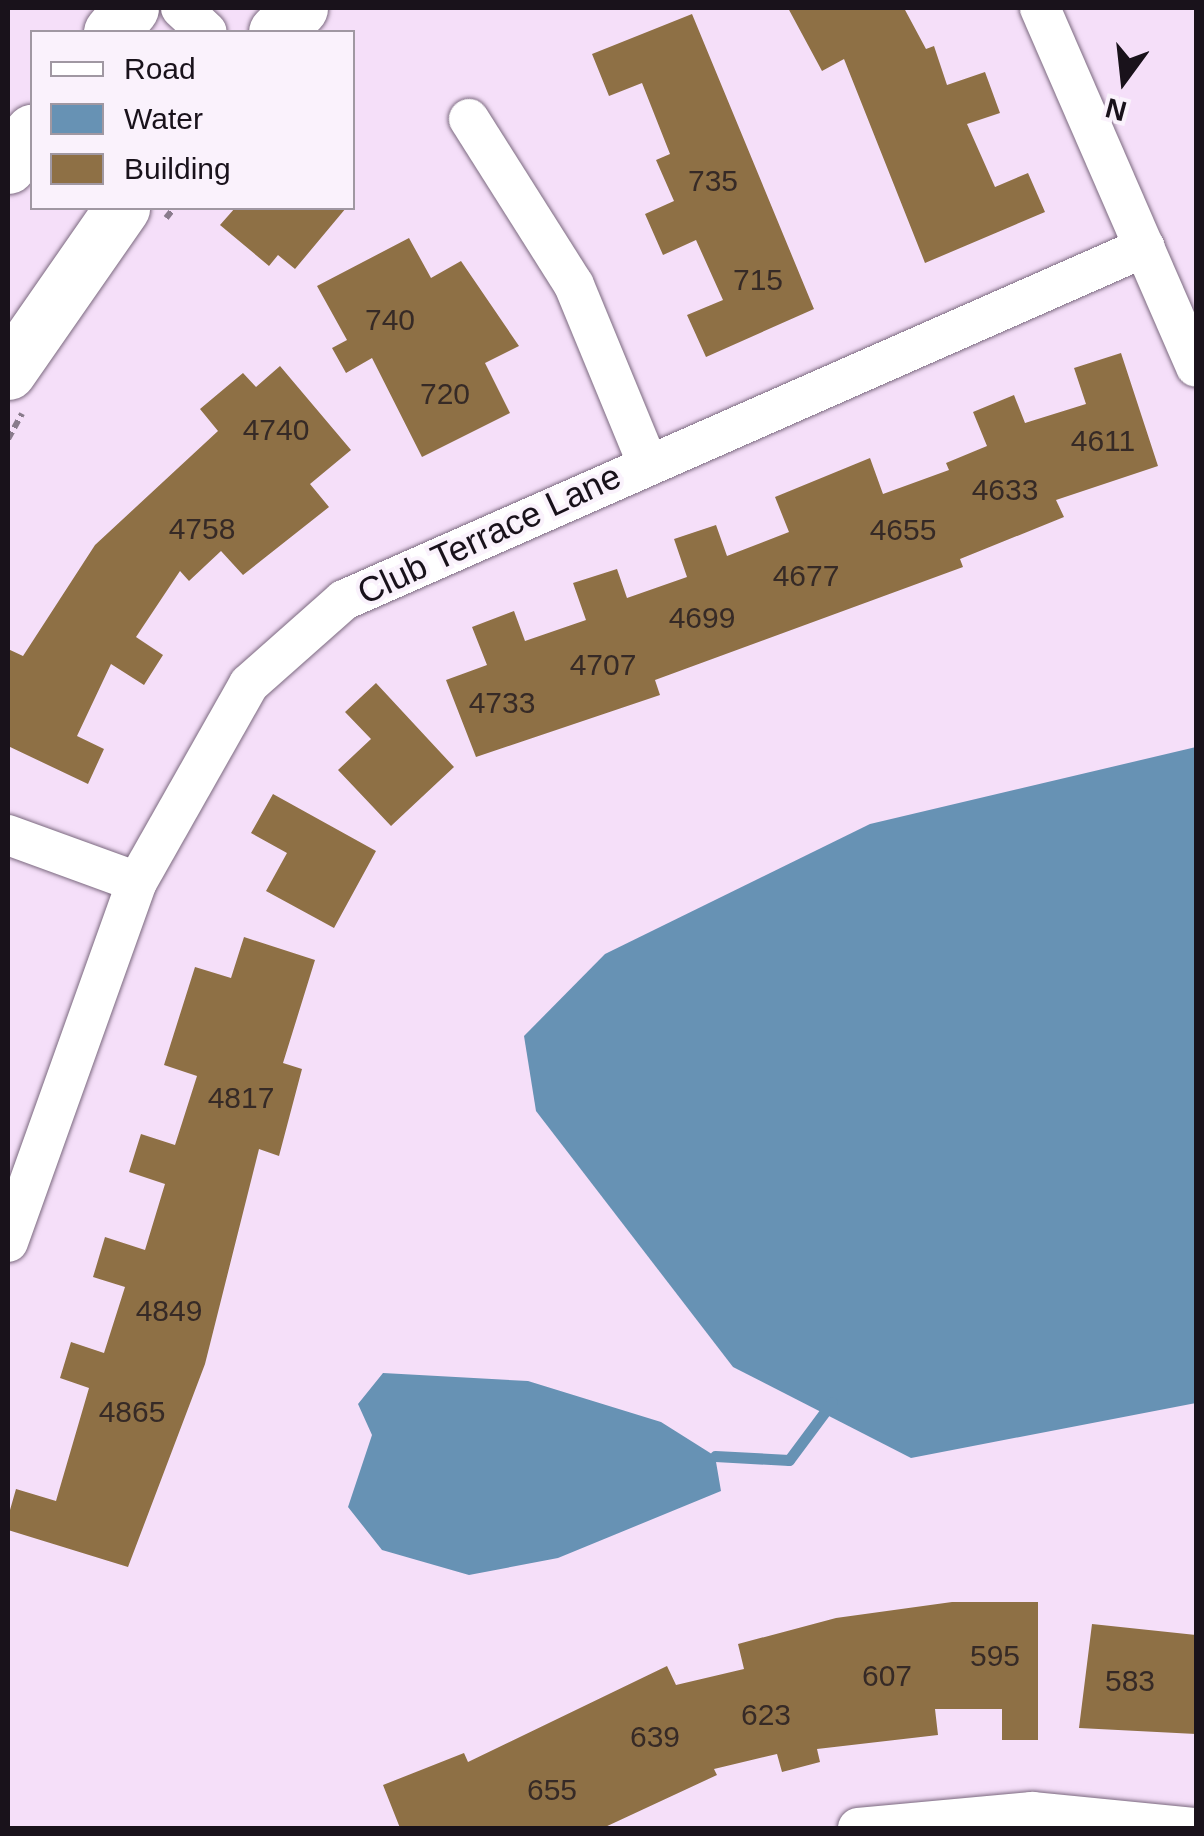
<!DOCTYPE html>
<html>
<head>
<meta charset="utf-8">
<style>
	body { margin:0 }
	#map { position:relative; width:1204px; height:1836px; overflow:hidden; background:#f5dff9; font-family:Arial,sans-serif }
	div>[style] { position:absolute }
	.water>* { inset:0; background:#6792b4 }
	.stream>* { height:11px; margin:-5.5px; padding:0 5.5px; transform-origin:5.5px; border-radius:5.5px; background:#6792b4 }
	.building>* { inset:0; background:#8e7045 }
	.path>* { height:6px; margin-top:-3px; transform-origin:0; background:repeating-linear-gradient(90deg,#897b8c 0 8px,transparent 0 13px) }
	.roads { filter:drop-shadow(0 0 2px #7b697f) drop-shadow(0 0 2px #7b697f) }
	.minor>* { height:40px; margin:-20px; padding:0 20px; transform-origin:20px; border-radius:20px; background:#fff }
	.secondary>* { height:55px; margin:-27.5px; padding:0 27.5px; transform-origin:27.5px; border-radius:27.5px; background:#fff }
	span { translate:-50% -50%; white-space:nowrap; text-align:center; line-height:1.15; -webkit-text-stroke:8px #faf2fc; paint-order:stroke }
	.number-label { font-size:30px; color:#362a26 }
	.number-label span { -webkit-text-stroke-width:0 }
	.street-label { font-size:35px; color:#19121b }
	.frame { position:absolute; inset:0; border:10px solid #19121b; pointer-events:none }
	.legend { position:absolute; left:30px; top:30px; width:325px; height:180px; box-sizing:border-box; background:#faf2fc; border:2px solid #a098a2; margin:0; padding:12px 18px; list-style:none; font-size:30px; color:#19121b }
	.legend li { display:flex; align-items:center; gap:20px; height:50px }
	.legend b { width:50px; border:2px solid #a098a2 }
	.north { position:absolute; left:1074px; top:30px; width:100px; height:100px; -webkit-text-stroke:8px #faf2fc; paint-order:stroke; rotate:195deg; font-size:28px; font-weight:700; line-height:40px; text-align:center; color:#19121b }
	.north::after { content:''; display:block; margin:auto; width:35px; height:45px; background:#19121b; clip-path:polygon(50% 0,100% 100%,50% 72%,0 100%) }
</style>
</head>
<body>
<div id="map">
	<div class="water">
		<i style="clip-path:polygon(1196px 747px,1196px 1403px,911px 1458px,733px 1367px,536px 1111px,524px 1036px,605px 954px,870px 824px)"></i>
		<i style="clip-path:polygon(383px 1373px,528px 1381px,661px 1422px,715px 1456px,721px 1491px,558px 1558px,469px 1575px,382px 1550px,348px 1507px,372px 1435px,358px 1404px)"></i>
	</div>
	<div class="stream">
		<i style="left:715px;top:1456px;width:74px;rotate:3.1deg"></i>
		<i style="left:789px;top:1460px;width:72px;rotate:-53.4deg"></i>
	</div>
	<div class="building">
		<i style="clip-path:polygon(788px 8px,904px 8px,926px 49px,934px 46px,947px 85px,985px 72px,1000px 113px,967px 124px,995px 187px,1028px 173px,1045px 212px,925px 263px,844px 59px,822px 71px)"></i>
		<i style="clip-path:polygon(692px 14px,814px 309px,706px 357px,687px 315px,723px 300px,696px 240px,663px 255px,645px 214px,674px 201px,656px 160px,670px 154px,642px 83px,609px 96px,592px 54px)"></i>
		<i style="clip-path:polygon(235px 208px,346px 208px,295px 269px,278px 255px,269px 266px,220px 225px)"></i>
		<i style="clip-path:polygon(409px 238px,431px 278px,461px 261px,519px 346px,485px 363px,510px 413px,422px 457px,372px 358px,346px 373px,332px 348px,347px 340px,317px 286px)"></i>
		<i style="clip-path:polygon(1121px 353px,1158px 466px,1056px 500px,1064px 517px,960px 559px,963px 567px,655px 680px,660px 695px,476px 757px,446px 680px,487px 665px,472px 627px,514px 611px,525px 641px,586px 620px,573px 583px,617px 569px,627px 598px,687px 577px,674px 539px,716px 525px,727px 556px,789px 532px,775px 497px,870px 458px,883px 494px,949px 470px,946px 463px,987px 446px,973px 412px,1014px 395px,1025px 423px,1086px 404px,1074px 368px)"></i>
		<i style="clip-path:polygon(280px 366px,351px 450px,310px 484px,329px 507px,243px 575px,221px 551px,189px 581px,180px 571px,136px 637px,163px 655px,144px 685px,111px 664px,77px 736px,104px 749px,88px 784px,8px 746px,8px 649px,23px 656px,95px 545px,218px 431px,200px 409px,243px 373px,256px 387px)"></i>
		<i style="clip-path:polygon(376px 683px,454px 767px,391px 826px,338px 770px,371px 739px,345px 712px)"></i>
		<i style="clip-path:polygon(273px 794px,376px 851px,334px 928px,266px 891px,287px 853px,251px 833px)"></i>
		<i style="clip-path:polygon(244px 937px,315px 960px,283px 1063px,302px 1069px,279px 1156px,259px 1149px,205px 1364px,128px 1567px,8px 1530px,8px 1517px,16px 1489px,56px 1501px,89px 1388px,60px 1378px,71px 1342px,104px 1353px,125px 1287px,93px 1277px,105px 1237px,145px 1250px,165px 1184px,129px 1172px,141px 1134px,175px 1145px,197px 1076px,164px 1065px,195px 967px,231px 978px)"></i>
		<i style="clip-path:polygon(952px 1602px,1038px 1602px,1038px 1740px,1002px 1740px,1002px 1709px,935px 1709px,938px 1735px,817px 1749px,820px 1762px,782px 1772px,777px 1754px,714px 1769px,717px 1775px,603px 1828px,400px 1828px,383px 1785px,464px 1753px,468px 1762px,667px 1666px,676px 1685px,744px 1669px,738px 1644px,836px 1618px)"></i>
		<i style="clip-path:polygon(1092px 1624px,1196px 1635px,1196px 1734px,1079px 1728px)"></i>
	</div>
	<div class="path">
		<i style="left:166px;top:218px;width:13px;rotate:-51deg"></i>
		<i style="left:8px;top:439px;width:29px;rotate:-61deg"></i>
	</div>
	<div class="roads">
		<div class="minor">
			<i style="left:181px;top:8px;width:35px;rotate:43deg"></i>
			<i style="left:1040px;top:8px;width:391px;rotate:66.5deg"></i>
			<i style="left:469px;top:119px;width:196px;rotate:57.7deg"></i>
			<i style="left:574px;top:285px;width:191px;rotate:67.6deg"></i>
			<i style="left:8px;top:835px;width:137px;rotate:20deg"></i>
			<i style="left:8px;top:1242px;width:382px;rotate:-70.3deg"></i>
			<i style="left:137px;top:882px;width:227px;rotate:-60.5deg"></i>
			<i style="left:249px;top:684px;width:127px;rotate:-41.5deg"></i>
			<i style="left:344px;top:600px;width:875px;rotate:-23.78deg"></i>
			<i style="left:858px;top:1828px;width:175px;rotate:-5.3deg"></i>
			<i style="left:1032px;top:1812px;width:165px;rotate:5.6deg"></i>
		</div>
		<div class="secondary">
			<i style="left:111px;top:32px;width:31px;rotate:-50deg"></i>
			<i style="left:276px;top:32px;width:34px;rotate:-45deg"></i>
			<i style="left:8px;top:166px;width:42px;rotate:-54.8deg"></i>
			<i style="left:8px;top:372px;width:200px;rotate:-55.2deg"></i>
		</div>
	</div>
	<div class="number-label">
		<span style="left:713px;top:181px">735</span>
		<span style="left:758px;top:280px">715</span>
		<span style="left:390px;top:320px">740</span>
		<span style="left:445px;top:394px">720</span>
		<span style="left:276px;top:430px">4740</span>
		<span style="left:1103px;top:441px">4611</span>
		<span style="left:1005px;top:490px">4633</span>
		<span style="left:202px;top:529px">4758</span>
		<span style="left:903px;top:530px">4655</span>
		<span style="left:806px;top:576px">4677</span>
		<span style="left:702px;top:618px">4699</span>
		<span style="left:603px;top:665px">4707</span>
		<span style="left:502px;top:703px">4733</span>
		<span style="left:241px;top:1098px">4817</span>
		<span style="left:169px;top:1311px">4849</span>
		<span style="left:132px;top:1412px">4865</span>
		<span style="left:995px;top:1656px">595</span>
		<span style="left:887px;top:1676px">607</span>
		<span style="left:1130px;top:1681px">583</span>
		<span style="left:766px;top:1715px">623</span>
		<span style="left:655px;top:1737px">639</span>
		<span style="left:552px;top:1790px">655</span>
	</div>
	<div class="street-label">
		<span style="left:489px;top:534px;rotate:-25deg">Club Terrace Lane</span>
	</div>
	<div class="frame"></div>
	<ul class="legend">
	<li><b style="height:12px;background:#fff"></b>Road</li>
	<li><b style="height:28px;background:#6792b4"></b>Water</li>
	<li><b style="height:28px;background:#8e7045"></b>Building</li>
	</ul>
	<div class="north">N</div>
</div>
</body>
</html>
